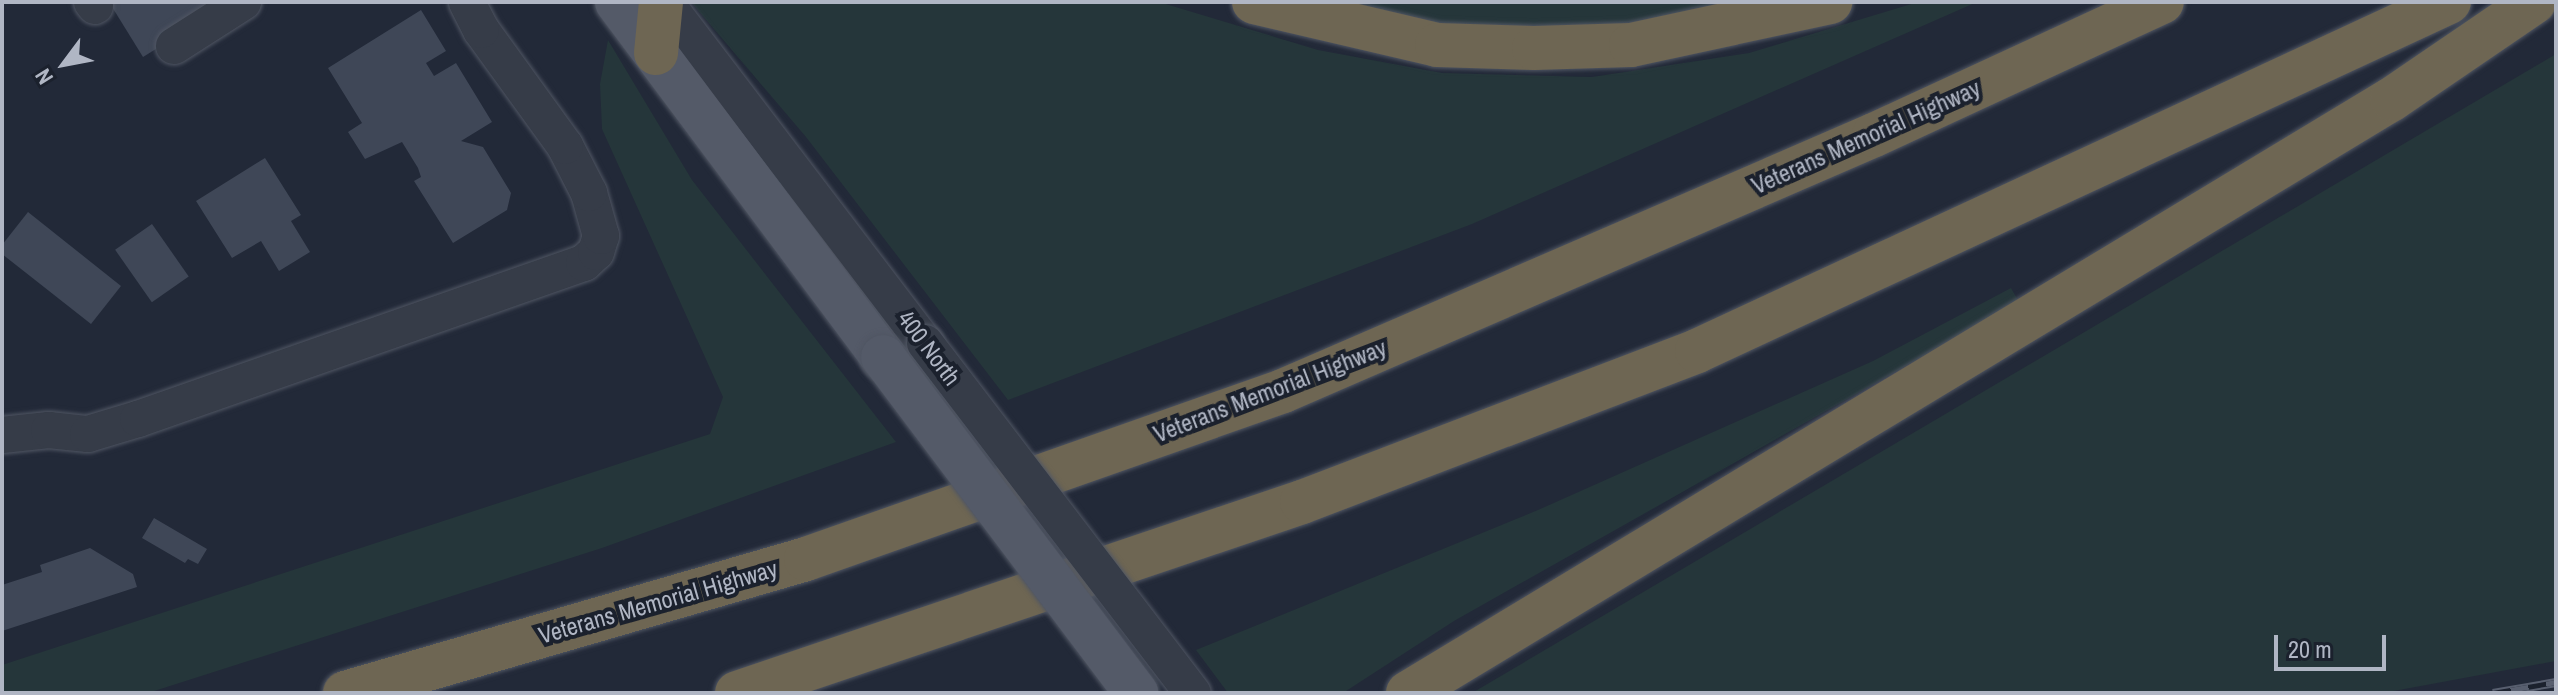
<!DOCTYPE html>
<html>
<head>
<meta charset="utf-8">
<style>
	body { margin:0 }
	#map { position:relative; width:2558px; height:695px; overflow:hidden; background:#222938; font-family:"Archivo Narrow",sans-serif }
	div>[style] { position:absolute }
	.green>* { inset:0; background:#25363a }
	.building>* { inset:0; background:#3f4757; transform-origin:0 0 }
	.roads { filter:drop-shadow(0 0 2px #505663) drop-shadow(0 0 2px #505663) }
	.minor>* { height:36px; margin:-18px; padding:0 18px; transform-origin:18px; border-radius:18px; background:#363c48 }
	.major>* { height:44px; margin:-22px; padding:0 22px; transform-origin:22px; border-radius:22px; background:#545a68 }
	.highway>* { height:44px; margin:-22px; padding:0 22px; transform-origin:22px; border-radius:22px; background:#6e6653 }
	.rail>* { height:9px; margin-top:-4.5px; transform-origin:0; background:repeating-linear-gradient(90deg,#1b212d 0 18px,#585f6f 0 36px); box-sizing:border-box; border-block:2px solid #585f6f }
	.bridges { filter:drop-shadow(0 0 2px #505663) drop-shadow(0 0 2px #505663) }
	.minor-bridge>* { height:36px; margin:-18px; padding:0 18px; transform-origin:18px; border-radius:18px; background:#363c48 }
	.major-bridge>* { height:44px; margin:-22px; padding:0 22px; transform-origin:22px; border-radius:22px; background:#545a68 }
	span { translate:-50% -50%; white-space:nowrap; text-align:center; line-height:1.15; -webkit-text-stroke:8px #1b212d; paint-order:stroke }
	.street-label { font-size:24px; color:#b0b6c4 }
	.frame { position:absolute; inset:0; border:4px solid #b0b6c4; pointer-events:none }
	.north { position:absolute; left:24px; top:24px; width:80px; height:80px; -webkit-text-stroke:6px #1b212d; paint-order:stroke; rotate:238deg; font-size:22px; font-weight:700; line-height:32px; text-align:center; color:#b0b6c4 }
	.north::after { content:''; display:block; margin:auto; width:28px; height:36px; background:#b0b6c4; clip-path:polygon(50% 0,100% 100%,50% 72%,0 100%) }
	.scale { position:absolute; left:2274px; top:635px; width:112px; height:36px; box-sizing:border-box; border:4px solid #b0b6c4; border-top:0; padding-left:10px; font-size:24px; line-height:28px; white-space:nowrap; color:#b0b6c4; -webkit-text-stroke:6px #1b212d; paint-order:stroke }
</style>
</head>
<body>
<div id="map">
	<div class="green">
		<i style="clip-path:polygon(691px 2px,1159px 2px,1318px 50px,1442px 73px,1592px 77px,1749px 53px,1918px 2px,1977px 2px,1472px 224px,1008px 400px,806px 137px)"></i>
		<i style="clip-path:polygon(1336px 2px,1749px 2px,1686px 18px,1557px 33px,1435px 24px)"></i>
		<i style="clip-path:polygon(608px 40px,692px 180px,896px 442px,602px 548px,148px 693px,2px 693px,2px 665px,710px 434px,723px 397px,602px 129px,600px 84px)"></i>
		<i style="clip-path:polygon(2556px 54px,2556px 661px,2383px 693px,1472px 693px)"></i>
		<i style="clip-path:polygon(2011px 288px,2019px 302px,1454px 621px,1343px 693px,1228px 693px,1196px 650px,1538px 510px,1873px 361px)"></i>
	</div>
	<div class="building">
		<i style="clip-path:polygon(109px 2px,232px 2px,143px 57px)"></i>
		<i style="clip-path:polygon(421px 10px,446px 51px,426px 63px,434px 76px,456px 63px,492px 122px,461px 141px,483px 147px,511px 193px,507px 210px,453px 243px,414px 181px,421px 177px,418px 168px,402px 142px,365px 159px,348px 132px,362px 123px,328px 68px)"></i>
		<i style="clip-path:polygon(265px 158px,301px 215px,291px 221px,310px 252px,279px 271px,261px 241px,232px 258px,196px 201px)"></i>
		<i style="clip-path:polygon(28px 212px,121px 286px,91px 324px,2px 254px,2px 245px)"></i>
		<i style="left:152px;top:224px;width:64px;height:45px;rotate:55deg"></i>
		<i style="clip-path:polygon(154px 518px,207px 549px,198px 564px,188px 559px,185px 563px,142px 538px)"></i>
		<i style="clip-path:polygon(90px 548px,133px 574px,137px 587px,2px 631px,2px 585px,42px 572px,40px 565px)"></i>
	</div>
	<div class="roads">
		<div class="minor">
			<i style="left:92px;top:2px;width:5px;rotate:53deg"></i>
			<i style="left:665px;top:2px;width:429px;rotate:52.7deg"></i>
			<i style="left:174px;top:46px;width:82px;rotate:-32.5deg"></i>
			<i style="left:2px;top:435px;width:47px;rotate:-6.1deg"></i>
			<i style="left:49px;top:430px;width:39px;rotate:6deg"></i>
			<i style="left:88px;top:434px;width:52px;rotate:-16.7deg"></i>
			<i style="left:138px;top:419px;width:472px;rotate:-19.3deg"></i>
			<i style="left:584px;top:263px;width:16px;rotate:-43deg"></i>
			<i style="left:596px;top:252px;width:17px;rotate:-73deg"></i>
			<i style="left:601px;top:236px;width:45px;rotate:-105.6deg"></i>
			<i style="left:589px;top:193px;width:53px;rotate:-117.1deg"></i>
			<i style="left:565px;top:146px;width:143px;rotate:-125.9deg"></i>
			<i style="left:481px;top:30px;width:31px;rotate:-117deg"></i>
		</div>
		<div class="major">
			<i style="left:617px;top:2px;width:444px;rotate:53.2deg"></i>
		</div>
		<div class="highway">
			<i style="left:1254px;top:2px;width:188px;rotate:13.2deg"></i>
			<i style="left:1437px;top:45px;width:97px;rotate:1.8deg"></i>
			<i style="left:1534px;top:48px;width:97px;rotate:-1.8deg"></i>
			<i style="left:1631px;top:45px;width:204px;rotate:-12.2deg"></i>
			<i style="left:656px;top:53px;width:51px;rotate:-84.4deg"></i>
			<i style="left:345px;top:693px;width:480px;rotate:-16.2deg"></i>
			<i style="left:806px;top:559px;width:506px;rotate:-19.4deg"></i>
			<i style="left:1283px;top:391px;width:644px;rotate:-23.42deg"></i>
			<i style="left:1874px;top:135px;width:317px;rotate:-24.8deg"></i>
			<i style="left:737px;top:693px;width:596px;rotate:-18.68deg"></i>
			<i style="left:1302px;top:502px;width:423px;rotate:-20.9deg"></i>
			<i style="left:1697px;top:351px;width:829px;rotate:-24.9deg"></i>
			<i style="left:1408px;top:693px;width:1149px;rotate:-31.12deg"></i>
			<i style="left:2392px;top:99px;width:172px;rotate:-34.3deg"></i>
		</div>
	</div>
	<div class="rail">
		<i style="left:2493px;top:693px;width:64px;rotate:-9.9deg"></i>
	</div>
	<div class="bridges">
		<div class="minor-bridge">
			<i style="left:925px;top:343px;width:441px;rotate:52.6deg"></i>
		</div>
		<div class="major-bridge">
			<i style="left:883px;top:357px;width:421px;rotate:53deg"></i>
		</div>
	</div>
	<div class="street-label">
		<span style="left:1866px;top:137px;rotate:-24deg">Veterans Memorial Highway</span>
		<span style="left:929px;top:348px;rotate:53deg">400 North</span>
		<span style="left:1270px;top:391px;rotate:-21deg">Veterans Memorial Highway</span>
		<span style="left:658px;top:602px;rotate:-16deg">Veterans Memorial Highway</span>
	</div>
	<div class="frame"></div>
	<div class="north">N</div>
	<div class="scale">20 m</div>
</div>
</body>
</html>
